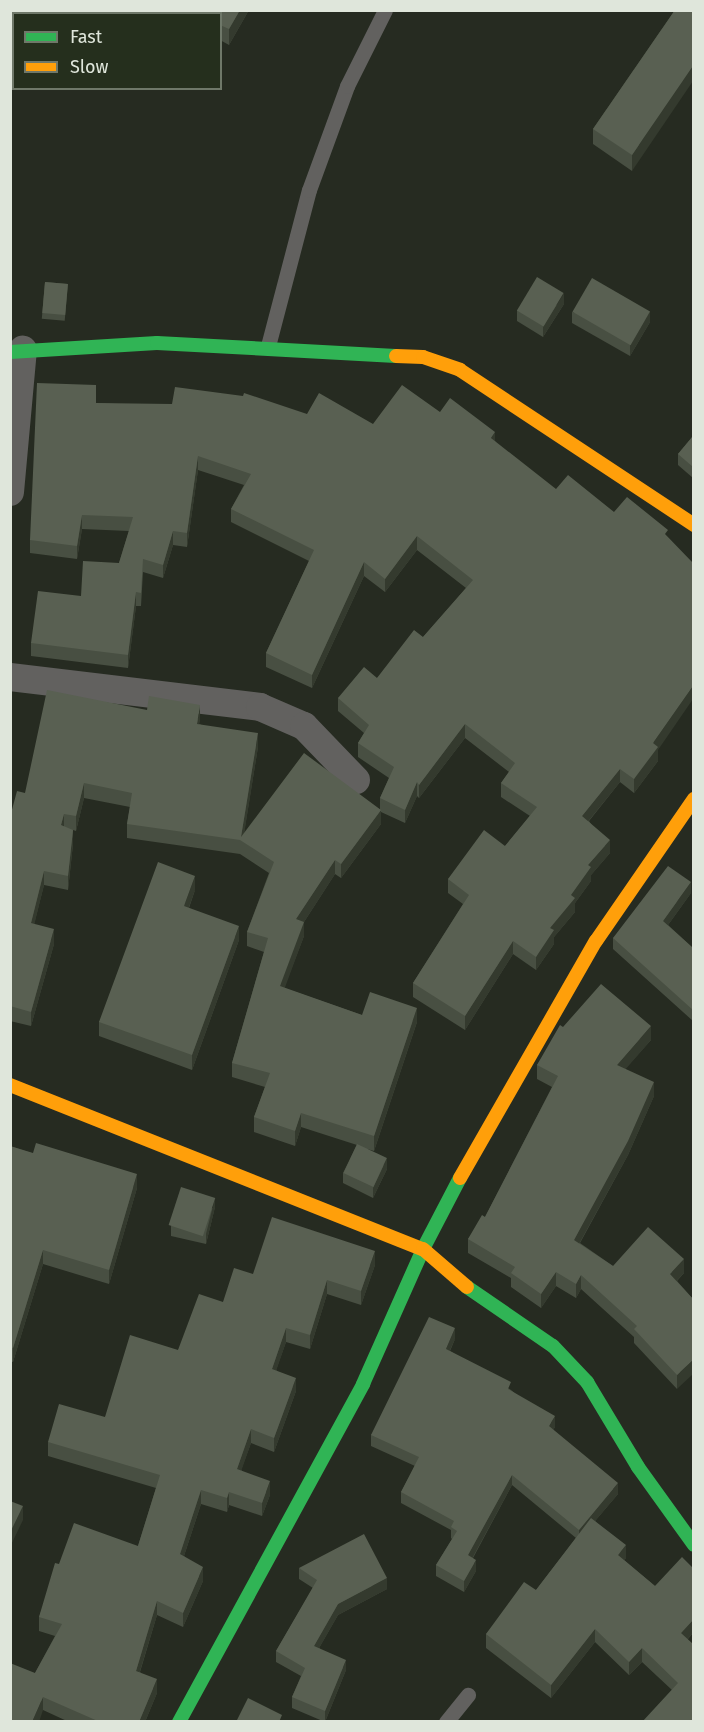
<!DOCTYPE html>
<html>
<head>
<meta charset="utf-8">
<style>
	body { margin:0 }
	#map { position:relative; width:704px; height:1732px; overflow:hidden; background:#262b21; font-family:"Fira Sans",sans-serif }
	div>[style] { position:absolute }
	.lane>* { height:15px; margin:-7.5px; padding:0 7.5px; transform-origin:7.5px; border-radius:7.5px; background:#62615f }
	.street>* { height:28px; margin:-14px; padding:0 14px; transform-origin:14px; border-radius:14px; background:#62615f }
	.fast>* { height:14px; margin:-7px; padding:0 7px; transform-origin:7px; border-radius:7px; background:#30b455 }
	.slow>* { height:14px; margin:-7px; padding:0 7px; transform-origin:7px; border-radius:7px; background:#ff9f0a }
	.wall>* { inset:0; background:#484f42; transform-origin:0 0 }
	.shaded-wall>* { inset:0; background:#343a2e }
	.building>* { inset:0; background:#596052; transform-origin:0 0 }
	span { translate:-50% -50%; white-space:nowrap; text-align:center; line-height:1.15; -webkit-text-stroke:4.5px #252f1d; paint-order:stroke }
	.frame { position:absolute; inset:0; border:12px solid #dfe6db; pointer-events:none }
	.legend { position:absolute; left:12px; top:12px; width:210px; height:78px; box-sizing:border-box; background:#252f1d; border:2px solid #6f7869; margin:0; padding:8px 10px; list-style:none; font-size:18px; color:#dfe6db }
	.legend li { display:flex; align-items:center; gap:12px; height:30px }
	.legend b { width:30px; border:2px solid #6f7869 }
</style>
</head>
<body>
<div id="map">
	<div class="lane">
		<i style="left:268px;top:346px;width:161px;rotate:-75.3deg"></i>
		<i style="left:309px;top:190px;width:111px;rotate:-69.9deg"></i>
		<i style="left:347px;top:86px;width:85px;rotate:-63.4deg"></i>
		<i style="left:446px;top:1722px;width:35px;rotate:-51deg"></i>
	</div>
	<div class="street">
		<i style="left:10px;top:492px;width:143px;rotate:-84.8deg"></i>
		<i style="left:10px;top:677px;width:252px;rotate:6.8deg"></i>
		<i style="left:260px;top:707px;width:48px;rotate:23.4deg"></i>
		<i style="left:304px;top:726px;width:75px;rotate:46.1deg"></i>
	</div>
	<div class="fast">
		<i style="left:10px;top:352px;width:147px;rotate:-3.5deg"></i>
		<i style="left:157px;top:343px;width:239px;rotate:3.1deg"></i>
		<i style="left:467px;top:1287px;width:104px;rotate:34.5deg"></i>
		<i style="left:553px;top:1346px;width:50px;rotate:46.6deg"></i>
		<i style="left:587px;top:1382px;width:99px;rotate:59deg"></i>
		<i style="left:638px;top:1467px;width:96px;rotate:54.3deg"></i>
		<i style="left:179px;top:1722px;width:385px;rotate:-61.4deg"></i>
		<i style="left:363px;top:1384px;width:148px;rotate:-66deg"></i>
		<i style="left:423px;top:1249px;width:80px;rotate:-62.5deg"></i>
	</div>
	<div class="slow">
		<i style="left:396px;top:356px;width:27px;rotate:2deg"></i>
		<i style="left:423px;top:357px;width:39px;rotate:19deg"></i>
		<i style="left:460px;top:370px;width:281px;rotate:33.5deg"></i>
		<i style="left:10px;top:1085px;width:444px;rotate:21.7deg"></i>
		<i style="left:423px;top:1249px;width:58px;rotate:40.8deg"></i>
		<i style="left:460px;top:1178px;width:273px;rotate:-60.2deg"></i>
		<i style="left:596px;top:941px;width:173px;rotate:-55.4deg"></i>
	</div>
	<div class="wall">
		<i style="clip-path:polygon(180px 10px,249px 10px,229px 45px,220px 40px,220px 14px,180px 14px)"></i>
		<i style="clip-path:polygon(675px 10px,632px 171px,593px 144px,593px 129px)"></i>
		<i style="left:45px;top:282px;width:23px;height:37px;rotate:5deg"></i>
		<i style="clip-path:polygon(564px 304px,543px 337px,517px 321px,517px 310px)"></i>
		<i style="clip-path:polygon(572px 312px,650px 322px,630px 356px,572px 323px)"></i>
		<i style="clip-path:polygon(96px 403px,307px 414px,373px 424px,440px 412px,495px 441px,658px 750px,658px 761px,634px 793px,620px 782px,589px 821px,610px 853px,591px 875px,591px 881px,575px 903px,575px 912px,554px 937px,554px 944px,536px 970px,513px 954px,465px 1030px,413px 997px,413px 983px,463px 904px,448px 893px,448px 879px,505px 846px,530px 816px,501px 797px,501px 783px,509px 772px,465px 738px,419px 798px,417px 796px,405px 823px,381px 812px,381px 824px,341px 878px,335px 874px,304px 922px,304px 936px,284px 988px,362px 1015px,417px 1022px,374px 1151px,367px 1149px,387px 1169px,373px 1198px,343px 1183px,343px 1173px,357px 1145px,301px 1127px,295px 1146px,254px 1132px,254px 1117px,265px 1087px,232px 1077px,232px 1063px,264px 952px,247px 946px,247px 932px,269px 873px,240px 854px,127px 838px,127px 824px,130px 807px,84px 798px,76px 831px,73px 830px,73px 844px,68px 890px,44px 885px,34px 924px,54px 944px,31px 1026px,10px 1021px,10px 817px,25px 793px,147px 710px,200px 719px,199px 724px,258px 747px,244px 833px,380px 809px,380px 798px,389px 778px,358px 757px,358px 743px,364px 733px,338px 711px,338px 698px,377px 678px,423px 637px,466px 588px,417px 550px,385px 592px,364px 576px,312px 688px,266px 667px,266px 653px,309px 561px,231px 522px,231px 509px,244px 485px,198px 470px,187px 547px,173px 545px,163px 578px,143px 572px,141px 606px,136px 606px,128px 668px,31px 656px,31px 643px,81px 596px,119px 563px,129px 531px,82px 529px,77px 559px,30px 553px,30px 540px)"></i>
		<i style="clip-path:polygon(693px 436px,693px 478px,678px 465px,678px 454px)"></i>
		<i style="clip-path:polygon(195px 890px,189px 908px,239px 940px,192px 1070px,99px 1036px,99px 1022px)"></i>
		<i style="clip-path:polygon(691px 893px,668px 925px,693px 948px,693px 1021px,613px 949px,613px 938px)"></i>
		<i style="clip-path:polygon(563px 1027px,651px 1040px,625px 1069px,654px 1096px,628px 1155px,580px 1243px,613px 1266px,684px 1273px,677px 1281px,693px 1299px,677px 1389px,634px 1343px,634px 1337px,581px 1289px,576px 1298px,556px 1286px,541px 1308px,511px 1287px,511px 1278px,468px 1253px,468px 1239px,485px 1217px,552px 1087px,537px 1079px,537px 1065px)"></i>
		<i style="clip-path:polygon(10px 1146px,137px 1188px,109px 1284px,43px 1264px,13px 1362px,10px 1361px)"></i>
		<i style="clip-path:polygon(215px 1207px,206px 1244px,171px 1236px,171px 1226px)"></i>
		<i style="clip-path:polygon(375px 1265px,361px 1305px,327px 1294px,310px 1349px,286px 1342px,276px 1370px,296px 1391px,274px 1452px,251px 1443px,241px 1470px,270px 1495px,262px 1516px,229px 1505px,227px 1512px,201px 1504px,184px 1556px,203px 1581px,183px 1627px,157px 1615px,140px 1672px,157px 1693px,145px 1722px,69px 1722px,43px 1710px,35px 1673px,55px 1636px,39px 1631px,39px 1617px,59px 1564px,138px 1546px,156px 1488px,48px 1456px,48px 1442px,105px 1417px,178px 1350px,223px 1302px,253px 1274px)"></i>
		<i style="clip-path:polygon(455px 1339px,450px 1351px,511px 1390px,555px 1427px,553px 1430px,618px 1494px,595px 1521px,626px 1558px,624px 1560px,655px 1586px,693px 1568px,693px 1633px,688px 1639px,693px 1722px,672px 1690px,642px 1662px,629px 1675px,595px 1642px,551px 1698px,486px 1648px,486px 1634px,536px 1590px,576px 1538px,512px 1485px,473px 1558px,476px 1571px,464px 1592px,436px 1576px,436px 1565px,452px 1539px,451px 1538px,451px 1530px,401px 1503px,401px 1492px,415px 1466px,371px 1446px,371px 1435px)"></i>
		<i style="clip-path:polygon(299px 1568px,387px 1589px,338px 1615px,319px 1648px,346px 1670px,325px 1722px,292px 1708px,292px 1697px,301px 1676px,276px 1662px,276px 1651px,313px 1588px,299px 1579px)"></i>
	</div>
	<div class="shaded-wall">
		<i style="clip-path:polygon(240px 10px,249px 10px,229px 45px,229px 29px)"></i>
		<i style="clip-path:polygon(693px 66px,693px 81px,632px 171px,632px 155px)"></i>
		<i style="clip-path:polygon(564px 293px,564px 304px,543px 337px,543px 327px)"></i>
		<i style="clip-path:polygon(650px 311px,650px 322px,630px 356px,630px 345px)"></i>
		<i style="clip-path:polygon(495px 432px,495px 445px,491px 438px)"></i>
		<i style="clip-path:polygon(198px 456px,198px 470px,187px 547px,187px 533px)"></i>
		<i style="clip-path:polygon(82px 515px,82px 529px,77px 559px,77px 546px)"></i>
		<i style="clip-path:polygon(173px 531px,173px 545px,163px 578px,163px 565px)"></i>
		<i style="clip-path:polygon(417px 536px,417px 550px,385px 592px,385px 579px)"></i>
		<i style="clip-path:polygon(364px 562px,364px 576px,312px 688px,312px 675px)"></i>
		<i style="clip-path:polygon(136px 592px,136px 606px,128px 668px,128px 655px)"></i>
		<i style="clip-path:polygon(693px 686px,693px 699px,658px 750px,658px 761px,634px 793px,634px 779px,653px 743px)"></i>
		<i style="clip-path:polygon(200px 705px,200px 719px,197px 738px,197px 724px)"></i>
		<i style="clip-path:polygon(465px 724px,465px 738px,419px 798px,419px 785px)"></i>
		<i style="clip-path:polygon(258px 733px,258px 747px,243px 841px,241px 837px)"></i>
		<i style="clip-path:polygon(620px 769px,620px 782px,582px 829px,582px 816px)"></i>
		<i style="clip-path:polygon(417px 782px,417px 796px,405px 823px,405px 810px)"></i>
		<i style="clip-path:polygon(84px 783px,84px 798px,76px 831px,76px 816px)"></i>
		<i style="clip-path:polygon(381px 810px,381px 824px,341px 878px,341px 864px)"></i>
		<i style="clip-path:polygon(64px 814px,64px 829px,61px 825px)"></i>
		<i style="clip-path:polygon(73px 830px,73px 844px,68px 890px,68px 876px)"></i>
		<i style="clip-path:polygon(610px 840px,610px 853px,591px 875px,591px 881px,575px 903px,575px 912px,554px 937px,554px 944px,536px 970px,536px 957px,550px 928px,588px 865px)"></i>
		<i style="clip-path:polygon(335px 860px,335px 874px,304px 922px,304px 936px,280px 1001px,280px 986px,296px 919px)"></i>
		<i style="clip-path:polygon(44px 871px,44px 885px,31px 938px,31px 923px)"></i>
		<i style="clip-path:polygon(195px 876px,195px 890px,184px 921px,184px 906px)"></i>
		<i style="clip-path:polygon(691px 882px,691px 893px,663px 932px,663px 921px)"></i>
		<i style="clip-path:polygon(239px 926px,239px 940px,192px 1070px,192px 1055px)"></i>
		<i style="clip-path:polygon(54px 929px,54px 944px,31px 1026px,31px 1012px)"></i>
		<i style="clip-path:polygon(513px 941px,513px 954px,465px 1030px,465px 1016px)"></i>
		<i style="clip-path:polygon(417px 1008px,417px 1022px,374px 1151px,374px 1136px)"></i>
		<i style="clip-path:polygon(651px 1026px,651px 1040px,617px 1079px,617px 1065px)"></i>
		<i style="clip-path:polygon(654px 1082px,654px 1096px,628px 1155px,574px 1253px,574px 1240px)"></i>
		<i style="clip-path:polygon(301px 1113px,301px 1127px,295px 1146px,295px 1131px)"></i>
		<i style="clip-path:polygon(387px 1158px,387px 1169px,373px 1198px,373px 1188px)"></i>
		<i style="clip-path:polygon(137px 1174px,137px 1188px,109px 1284px,109px 1270px)"></i>
		<i style="clip-path:polygon(215px 1198px,215px 1207px,206px 1244px,206px 1234px)"></i>
		<i style="clip-path:polygon(43px 1250px,43px 1264px,13px 1362px,13px 1348px)"></i>
		<i style="clip-path:polygon(375px 1251px,375px 1265px,361px 1305px,361px 1291px)"></i>
		<i style="clip-path:polygon(684px 1259px,684px 1273px,670px 1288px,670px 1274px)"></i>
		<i style="clip-path:polygon(556px 1272px,556px 1286px,541px 1308px,541px 1294px)"></i>
		<i style="clip-path:polygon(581px 1275px,581px 1289px,576px 1298px,576px 1284px)"></i>
		<i style="clip-path:polygon(327px 1280px,327px 1294px,310px 1349px,310px 1335px)"></i>
		<i style="clip-path:polygon(286px 1328px,286px 1342px,272px 1383px,272px 1369px)"></i>
		<i style="clip-path:polygon(455px 1328px,455px 1339px,446px 1359px,446px 1349px)"></i>
		<i style="clip-path:polygon(693px 1360px,693px 1374px,677px 1389px,677px 1375px)"></i>
		<i style="clip-path:polygon(296px 1378px,296px 1391px,274px 1452px,274px 1438px)"></i>
		<i style="clip-path:polygon(555px 1416px,555px 1427px,549px 1437px,549px 1426px)"></i>
		<i style="clip-path:polygon(251px 1429px,251px 1443px,237px 1483px,237px 1469px)"></i>
		<i style="clip-path:polygon(512px 1475px,512px 1485px,468px 1566px,468px 1555px)"></i>
		<i style="clip-path:polygon(270px 1481px,270px 1495px,262px 1516px,262px 1503px)"></i>
		<i style="clip-path:polygon(618px 1483px,618px 1494px,579px 1540px,579px 1530px)"></i>
		<i style="clip-path:polygon(201px 1490px,201px 1504px,180px 1568px,180px 1554px)"></i>
		<i style="clip-path:polygon(229px 1492px,229px 1505px,227px 1512px,227px 1498px)"></i>
		<i style="clip-path:polygon(23px 1506px,23px 1520px,10px 1547px,10px 1533px)"></i>
		<i style="clip-path:polygon(626px 1545px,626px 1558px,618px 1568px,618px 1555px)"></i>
		<i style="clip-path:polygon(476px 1560px,476px 1571px,464px 1592px,464px 1581px)"></i>
		<i style="clip-path:polygon(203px 1567px,203px 1581px,183px 1627px,183px 1613px)"></i>
		<i style="clip-path:polygon(387px 1578px,387px 1589px,338px 1615px,314px 1657px,314px 1646px,338px 1604px)"></i>
		<i style="clip-path:polygon(157px 1601px,157px 1615px,136px 1684px,136px 1671px)"></i>
		<i style="clip-path:polygon(693px 1620px,693px 1633px,681px 1646px,681px 1633px)"></i>
		<i style="clip-path:polygon(595px 1629px,595px 1642px,551px 1698px,551px 1685px)"></i>
		<i style="clip-path:polygon(642px 1648px,642px 1662px,629px 1675px,629px 1662px)"></i>
		<i style="clip-path:polygon(346px 1660px,346px 1670px,325px 1722px,325px 1711px)"></i>
		<i style="clip-path:polygon(157px 1679px,157px 1693px,145px 1722px,139px 1722px)"></i>
		<i style="clip-path:polygon(43px 1697px,43px 1710px,39px 1722px,32px 1722px)"></i>
	</div>
	<div class="building">
		<i style="clip-path:polygon(196px 10px,240px 10px,229px 29px,220px 25px,220px 14px,201px 14px)"></i>
		<i style="clip-path:polygon(675px 10px,693px 11px,693px 66px,632px 155px,593px 129px)"></i>
		<i style="left:537px;top:277px;width:31px;height:39px;rotate:31deg"></i>
		<i style="left:592px;top:278px;width:67px;height:39px;rotate:30deg"></i>
		<i style="left:45px;top:282px;width:23px;height:31px;rotate:5deg"></i>
		<i style="clip-path:polygon(37px 383px,96px 385px,96px 403px,172px 404px,175px 387px,243px 396px,244px 393px,307px 414px,319px 393px,373px 424px,402px 385px,440px 412px,450px 398px,495px 432px,491px 438px,556px 489px,568px 475px,614px 512px,627px 497px,668px 530px,665px 534px,693px 563px,693px 686px,653px 743px,658px 747px,634px 779px,620px 769px,582px 816px,610px 840px,588px 865px,591px 867px,571px 895px,575px 898px,550px 928px,554px 930px,536px 957px,513px 941px,465px 1016px,413px 983px,469px 895px,448px 879px,484px 830px,505px 846px,537px 807px,501px 783px,515px 763px,465px 724px,419px 785px,417px 782px,405px 810px,380px 798px,394px 767px,358px 743px,369px 725px,338px 698px,364px 667px,377px 678px,414px 630px,423px 637px,473px 580px,417px 536px,385px 579px,364px 562px,312px 675px,266px 653px,314px 550px,231px 509px,251px 474px,198px 456px,187px 533px,173px 531px,163px 565px,143px 559px,141px 593px,136px 592px,128px 655px,31px 643px,38px 591px,81px 596px,83px 561px,119px 563px,133px 517px,82px 515px,77px 546px,30px 540px)"></i>
		<i style="clip-path:polygon(693px 436px,693px 467px,678px 454px)"></i>
		<i style="clip-path:polygon(47px 690px,147px 710px,149px 696px,200px 705px,197px 724px,258px 733px,241px 837px,304px 753px,381px 810px,341px 864px,335px 860px,296px 919px,304px 922px,280px 986px,362px 1015px,370px 992px,417px 1008px,374px 1136px,301px 1113px,295px 1131px,254px 1117px,270px 1073px,232px 1063px,268px 938px,247px 932px,274px 862px,240px 840px,127px 824px,132px 793px,84px 783px,76px 816px,64px 814px,61px 825px,73px 830px,68px 876px,44px 871px,31px 923px,54px 929px,31px 1012px,10px 1006px,10px 817px,17px 791px,25px 793px)"></i>
		<i style="clip-path:polygon(158px 862px,195px 876px,184px 906px,239px 926px,192px 1055px,99px 1022px)"></i>
		<i style="clip-path:polygon(668px 866px,691px 882px,663px 921px,693px 948px,693px 1010px,613px 938px)"></i>
		<i style="clip-path:polygon(601px 984px,651px 1026px,617px 1065px,654px 1082px,628px 1141px,574px 1240px,613px 1266px,648px 1227px,684px 1259px,670px 1274px,693px 1299px,693px 1360px,677px 1375px,634px 1329px,637px 1326px,581px 1275px,576px 1284px,556px 1272px,541px 1294px,511px 1273px,515px 1267px,468px 1239px,482px 1215px,485px 1217px,558px 1076px,537px 1065px,560px 1025px,563px 1027px)"></i>
		<i style="clip-path:polygon(36px 1143px,137px 1174px,109px 1270px,43px 1250px,13px 1348px,10px 1347px,10px 1146px,33px 1153px)"></i>
		<i style="left:357px;top:1144px;width:33px;height:32px;rotate:25deg"></i>
		<i style="left:181px;top:1187px;width:36px;height:40px;rotate:18deg"></i>
		<i style="clip-path:polygon(272px 1217px,375px 1251px,361px 1291px,327px 1280px,310px 1335px,286px 1328px,272px 1369px,296px 1378px,274px 1438px,251px 1429px,237px 1469px,270px 1481px,262px 1503px,229px 1492px,227px 1498px,201px 1490px,180px 1554px,203px 1567px,183px 1613px,157px 1601px,136px 1671px,157px 1679px,139px 1722px,100px 1722px,43px 1697px,32px 1722px,10px 1722px,10px 1663px,35px 1673px,62px 1624px,39px 1617px,55px 1563px,59px 1564px,74px 1523px,138px 1546px,160px 1475px,48px 1442px,59px 1404px,105px 1417px,130px 1335px,178px 1350px,199px 1294px,223px 1302px,234px 1268px,253px 1274px)"></i>
		<i style="clip-path:polygon(429px 1317px,455px 1328px,446px 1349px,511px 1382px,508px 1389px,555px 1416px,549px 1426px,618px 1483px,579px 1530px,512px 1475px,468px 1555px,476px 1560px,464px 1581px,436px 1565px,457px 1531px,451px 1527px,454px 1521px,401px 1492px,419px 1457px,371px 1435px)"></i>
		<i style="clip-path:polygon(10px 1501px,23px 1506px,10px 1533px)"></i>
		<i style="clip-path:polygon(591px 1518px,626px 1545px,618px 1555px,655px 1586px,682px 1557px,693px 1568px,693px 1620px,681px 1633px,693px 1644px,693px 1722px,642px 1722px,678px 1683px,642px 1648px,629px 1662px,595px 1629px,551px 1685px,486px 1634px,524px 1582px,536px 1590px)"></i>
		<i style="clip-path:polygon(364px 1534px,387px 1578px,338px 1604px,314px 1646px,346px 1660px,325px 1711px,292px 1697px,305px 1668px,276px 1651px,317px 1580px,299px 1568px)"></i>
		<i style="clip-path:polygon(248px 1698px,282px 1715px,279px 1722px,236px 1722px)"></i>
	</div>
	<div class="frame"></div>
	<ul class="legend">
	<li><b style="height:8px;background:#30b455"></b>Fast</li>
	<li><b style="height:8px;background:#ff9f0a"></b>Slow</li>
	</ul>
</div>
</body>
</html>
